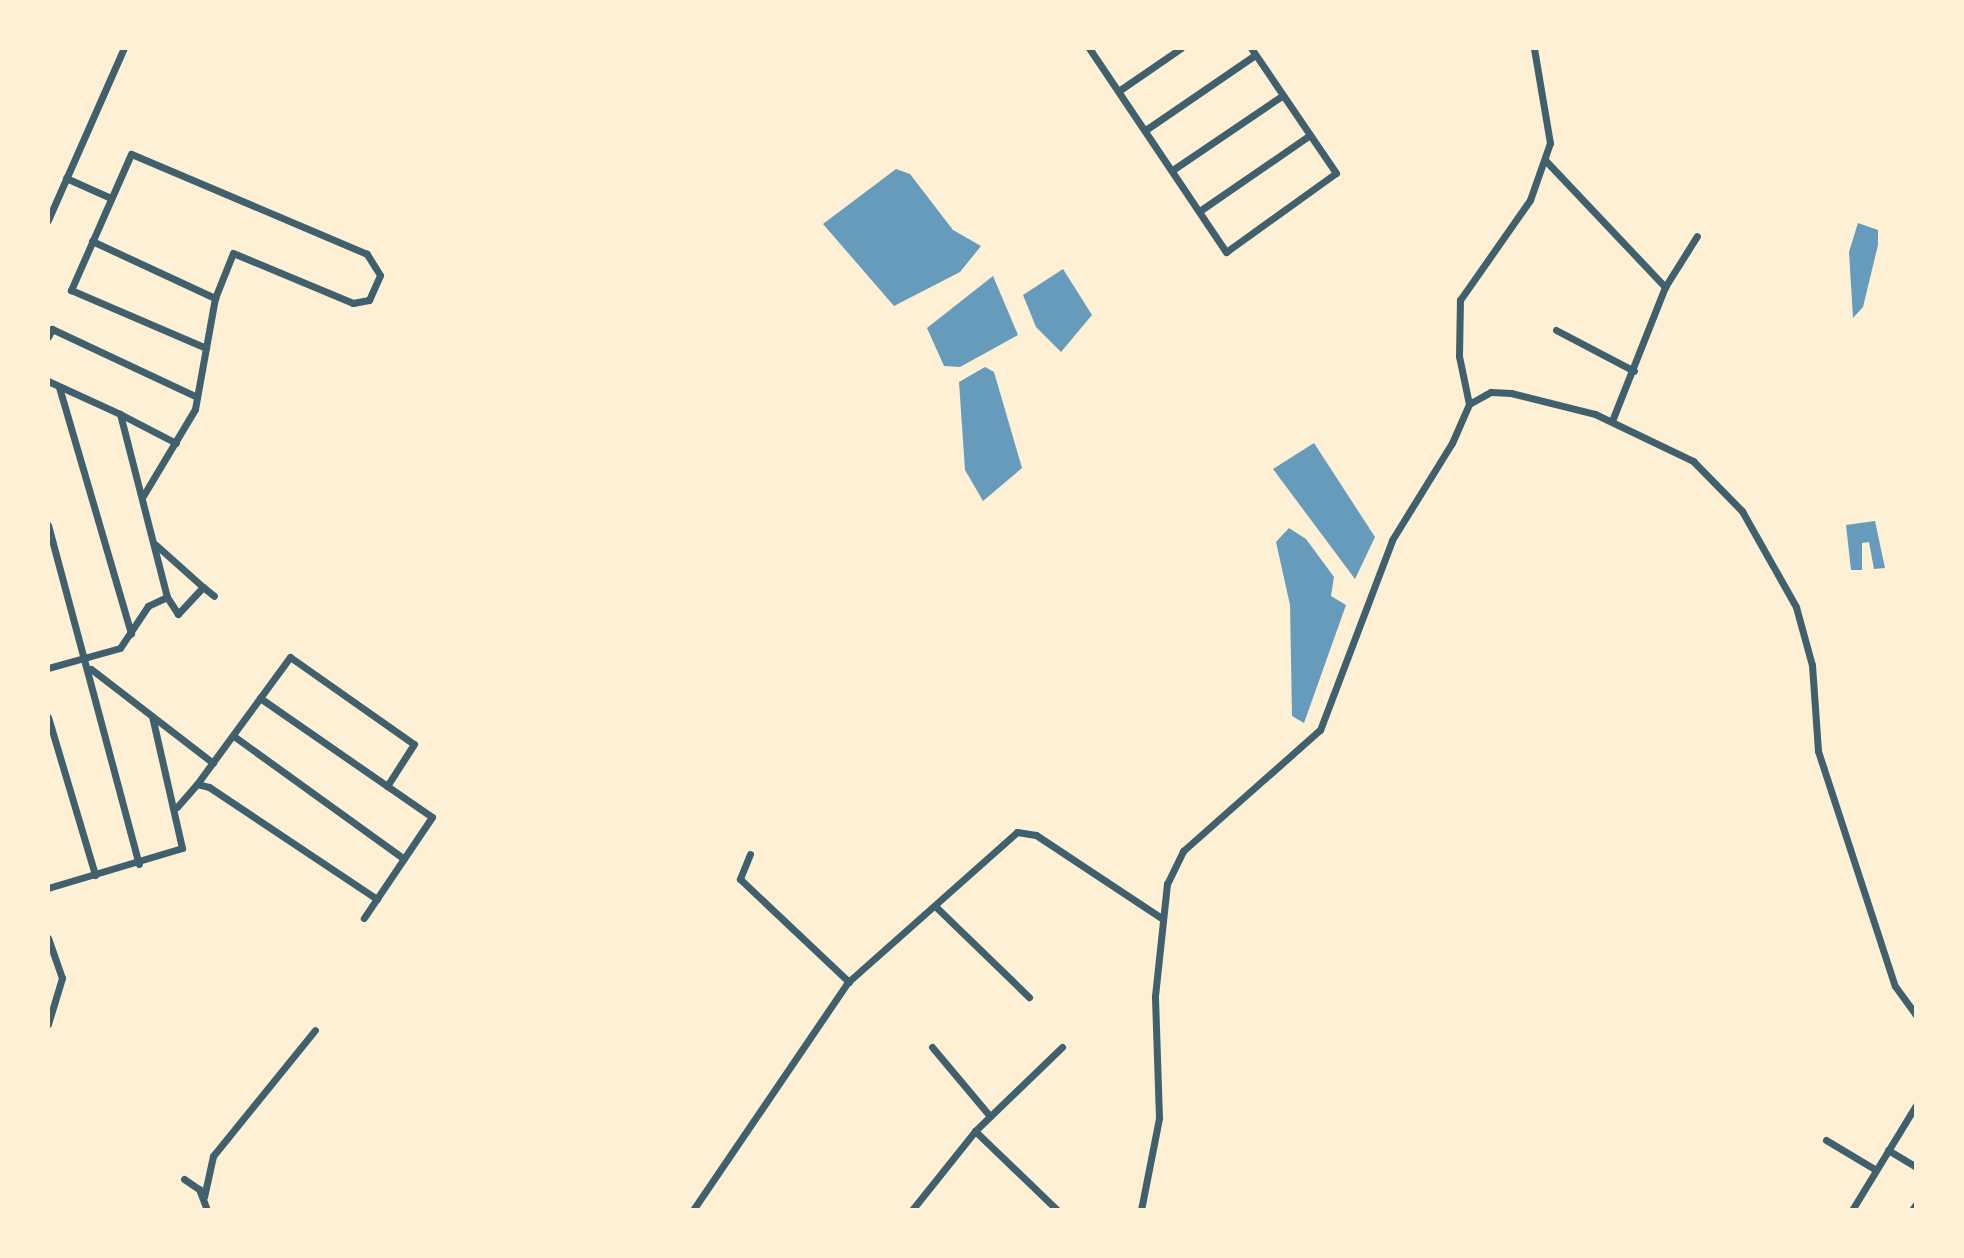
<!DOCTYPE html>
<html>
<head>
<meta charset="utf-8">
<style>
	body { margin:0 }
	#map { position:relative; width:1964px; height:1258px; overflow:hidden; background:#fdf0d5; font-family:"Exo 2",sans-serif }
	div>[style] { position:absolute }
	.water>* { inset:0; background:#669bbc }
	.minor>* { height:7px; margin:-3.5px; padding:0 3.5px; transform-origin:3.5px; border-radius:3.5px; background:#3f606c }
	span { translate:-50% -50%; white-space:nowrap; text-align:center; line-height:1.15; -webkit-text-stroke:6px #fdf0d5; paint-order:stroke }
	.frame { position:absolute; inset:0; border:50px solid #fdf0d5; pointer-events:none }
</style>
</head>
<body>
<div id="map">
	<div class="water">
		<i style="clip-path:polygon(896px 169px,910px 174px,953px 230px,981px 246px,960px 272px,894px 306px,823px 224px)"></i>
		<i style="clip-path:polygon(1858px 223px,1878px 230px,1878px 245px,1863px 307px,1853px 318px,1849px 252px)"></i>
		<i style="clip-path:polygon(1063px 269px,1092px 315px,1061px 352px,1036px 327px,1023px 295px)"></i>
		<i style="clip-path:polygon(993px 276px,1018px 335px,960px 367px,944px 366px,927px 328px)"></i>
		<i style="clip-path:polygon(985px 367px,994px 372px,1022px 468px,983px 501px,965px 470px,959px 382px)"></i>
		<i style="clip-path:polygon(1314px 443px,1375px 537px,1355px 579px,1273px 469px)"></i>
		<i style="clip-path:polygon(1875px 521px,1885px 568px,1874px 569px,1869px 542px,1862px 543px,1862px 570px,1851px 570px,1846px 525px)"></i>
		<i style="clip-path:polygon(1289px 528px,1306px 539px,1334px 577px,1331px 596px,1346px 605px,1304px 723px,1292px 716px,1290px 605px,1276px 542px)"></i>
	</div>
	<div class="minor">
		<i style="left:1089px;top:48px;width:246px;rotate:56.1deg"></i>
		<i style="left:1226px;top:252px;width:135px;rotate:-35.7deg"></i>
		<i style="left:1336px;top:173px;width:151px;rotate:-124.2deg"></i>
		<i style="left:1120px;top:90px;width:74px;rotate:-34.5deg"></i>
		<i style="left:1147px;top:129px;width:131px;rotate:-34.4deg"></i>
		<i style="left:1545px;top:160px;width:175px;rotate:46.6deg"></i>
		<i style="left:1665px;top:287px;width:144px;rotate:111.6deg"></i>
		<i style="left:1174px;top:169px;width:130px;rotate:-34.1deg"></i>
		<i style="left:66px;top:178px;width:49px;rotate:24deg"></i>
		<i style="left:1201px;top:210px;width:132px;rotate:-34.5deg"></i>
		<i style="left:48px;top:220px;width:188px;rotate:-66.2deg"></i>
		<i style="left:92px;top:241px;width:136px;rotate:24.9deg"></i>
		<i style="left:1665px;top:287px;width:60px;rotate:-57.9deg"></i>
		<i style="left:1556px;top:330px;width:88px;rotate:27.7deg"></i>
		<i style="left:48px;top:337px;width:9px;rotate:-63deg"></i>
		<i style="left:52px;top:329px;width:160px;rotate:25.1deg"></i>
		<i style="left:48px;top:381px;width:79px;rotate:24.6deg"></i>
		<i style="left:120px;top:414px;width:189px;rotate:75.6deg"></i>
		<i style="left:167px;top:597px;width:21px;rotate:155deg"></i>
		<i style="left:148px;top:606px;width:50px;rotate:123.7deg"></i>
		<i style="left:120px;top:648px;width:75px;rotate:164.5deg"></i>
		<i style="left:59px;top:387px;width:257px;rotate:73.7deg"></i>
		<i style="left:1469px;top:404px;width:25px;rotate:-29deg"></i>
		<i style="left:1491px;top:392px;width:20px;rotate:3deg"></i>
		<i style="left:1511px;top:393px;width:87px;rotate:14deg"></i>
		<i style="left:1595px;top:414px;width:109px;rotate:25.6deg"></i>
		<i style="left:1693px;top:461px;width:70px;rotate:45.6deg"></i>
		<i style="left:1742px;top:511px;width:110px;rotate:60.6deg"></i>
		<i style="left:1796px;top:607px;width:60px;rotate:74.6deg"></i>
		<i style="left:1812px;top:665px;width:86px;rotate:86deg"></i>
		<i style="left:1818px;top:751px;width:247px;rotate:71.9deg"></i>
		<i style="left:1895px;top:986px;width:36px;rotate:54deg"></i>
		<i style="left:120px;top:414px;width:63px;rotate:27.4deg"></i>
		<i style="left:143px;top:496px;width:101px;rotate:-59.1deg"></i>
		<i style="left:195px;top:409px;width:113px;rotate:-79.8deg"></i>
		<i style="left:215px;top:298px;width:48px;rotate:-68.2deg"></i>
		<i style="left:233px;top:253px;width:130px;rotate:22.6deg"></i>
		<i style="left:353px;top:303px;width:16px;rotate:-11deg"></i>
		<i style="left:369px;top:300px;width:27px;rotate:-66deg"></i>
		<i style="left:380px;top:275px;width:25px;rotate:-122deg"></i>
		<i style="left:367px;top:254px;width:256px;rotate:-157deg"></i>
		<i style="left:131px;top:154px;width:149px;rotate:113.8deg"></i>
		<i style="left:71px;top:290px;width:147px;rotate:23.2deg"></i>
		<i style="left:48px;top:525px;width:351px;rotate:75deg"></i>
		<i style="left:156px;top:545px;width:63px;rotate:41.8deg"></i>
		<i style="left:203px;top:587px;width:37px;rotate:133deg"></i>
		<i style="left:178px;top:614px;width:20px;rotate:-123deg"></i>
		<i style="left:203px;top:587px;width:14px;rotate:39deg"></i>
		<i style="left:91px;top:669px;width:154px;rotate:37.6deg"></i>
		<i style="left:260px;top:698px;width:51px;rotate:-53.8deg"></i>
		<i style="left:290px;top:657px;width:151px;rotate:35.1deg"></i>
		<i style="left:414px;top:744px;width:50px;rotate:122.7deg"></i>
		<i style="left:48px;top:717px;width:165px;rotate:73.4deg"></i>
		<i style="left:235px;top:737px;width:208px;rotate:35.8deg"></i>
		<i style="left:197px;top:784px;width:107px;rotate:-53.8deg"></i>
		<i style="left:260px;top:698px;width:209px;rotate:34.7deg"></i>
		<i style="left:432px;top:817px;width:122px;rotate:124deg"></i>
		<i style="left:177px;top:807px;width:30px;rotate:-49deg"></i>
		<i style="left:197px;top:784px;width:12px;rotate:14deg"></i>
		<i style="left:209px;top:787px;width:202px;rotate:33.7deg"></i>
		<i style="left:750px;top:854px;width:27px;rotate:112deg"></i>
		<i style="left:740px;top:879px;width:150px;rotate:43.4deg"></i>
		<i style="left:48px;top:888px;width:140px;rotate:-16.6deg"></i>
		<i style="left:182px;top:848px;width:135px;rotate:-102.8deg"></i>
		<i style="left:935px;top:906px;width:131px;rotate:44.1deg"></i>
		<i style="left:48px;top:938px;width:42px;rotate:70.7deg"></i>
		<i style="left:62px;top:978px;width:48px;rotate:106.9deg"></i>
		<i style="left:932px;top:1047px;width:90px;rotate:50deg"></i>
		<i style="left:975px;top:1131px;width:114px;rotate:43.9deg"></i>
		<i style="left:1826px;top:1140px;width:58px;rotate:31deg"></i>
		<i style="left:1888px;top:1150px;width:33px;rotate:31deg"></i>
		<i style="left:184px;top:1179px;width:18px;rotate:34deg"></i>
		<i style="left:199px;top:1189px;width:22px;rotate:69deg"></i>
		<i style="left:204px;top:1197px;width:42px;rotate:-77.6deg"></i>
		<i style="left:213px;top:1156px;width:162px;rotate:-51deg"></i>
		<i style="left:693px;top:1210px;width:274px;rotate:-55.8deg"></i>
		<i style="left:847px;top:983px;width:227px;rotate:-41.6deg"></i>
		<i style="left:1017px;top:832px;width:19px;rotate:9deg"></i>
		<i style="left:1036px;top:835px;width:149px;rotate:33.5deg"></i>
		<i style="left:912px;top:1210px;width:101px;rotate:-51.4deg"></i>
		<i style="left:975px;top:1131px;width:121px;rotate:-44deg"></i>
		<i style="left:1141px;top:1210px;width:94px;rotate:-78.9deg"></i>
		<i style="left:1159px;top:1118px;width:122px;rotate:-91.9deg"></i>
		<i style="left:1155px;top:996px;width:113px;rotate:-83.9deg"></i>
		<i style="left:1167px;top:884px;width:37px;rotate:-64deg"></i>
		<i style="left:1183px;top:851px;width:183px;rotate:-41.5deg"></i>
		<i style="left:1320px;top:730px;width:203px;rotate:-69.2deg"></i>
		<i style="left:1392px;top:540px;width:114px;rotate:-58.3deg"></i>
		<i style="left:1452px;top:443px;width:43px;rotate:-66.4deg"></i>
		<i style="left:1469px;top:404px;width:49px;rotate:-101.8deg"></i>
		<i style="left:1459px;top:356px;width:56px;rotate:-89deg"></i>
		<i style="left:1460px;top:300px;width:122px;rotate:-55deg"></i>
		<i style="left:1530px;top:200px;width:60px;rotate:-70.7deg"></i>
		<i style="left:1550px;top:143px;width:96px;rotate:-99.6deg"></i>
		<i style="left:1852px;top:1210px;width:123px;rotate:-58.6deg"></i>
		<i style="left:1912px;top:1210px;width:7px;rotate:-56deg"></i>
	</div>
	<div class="frame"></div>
</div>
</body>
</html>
